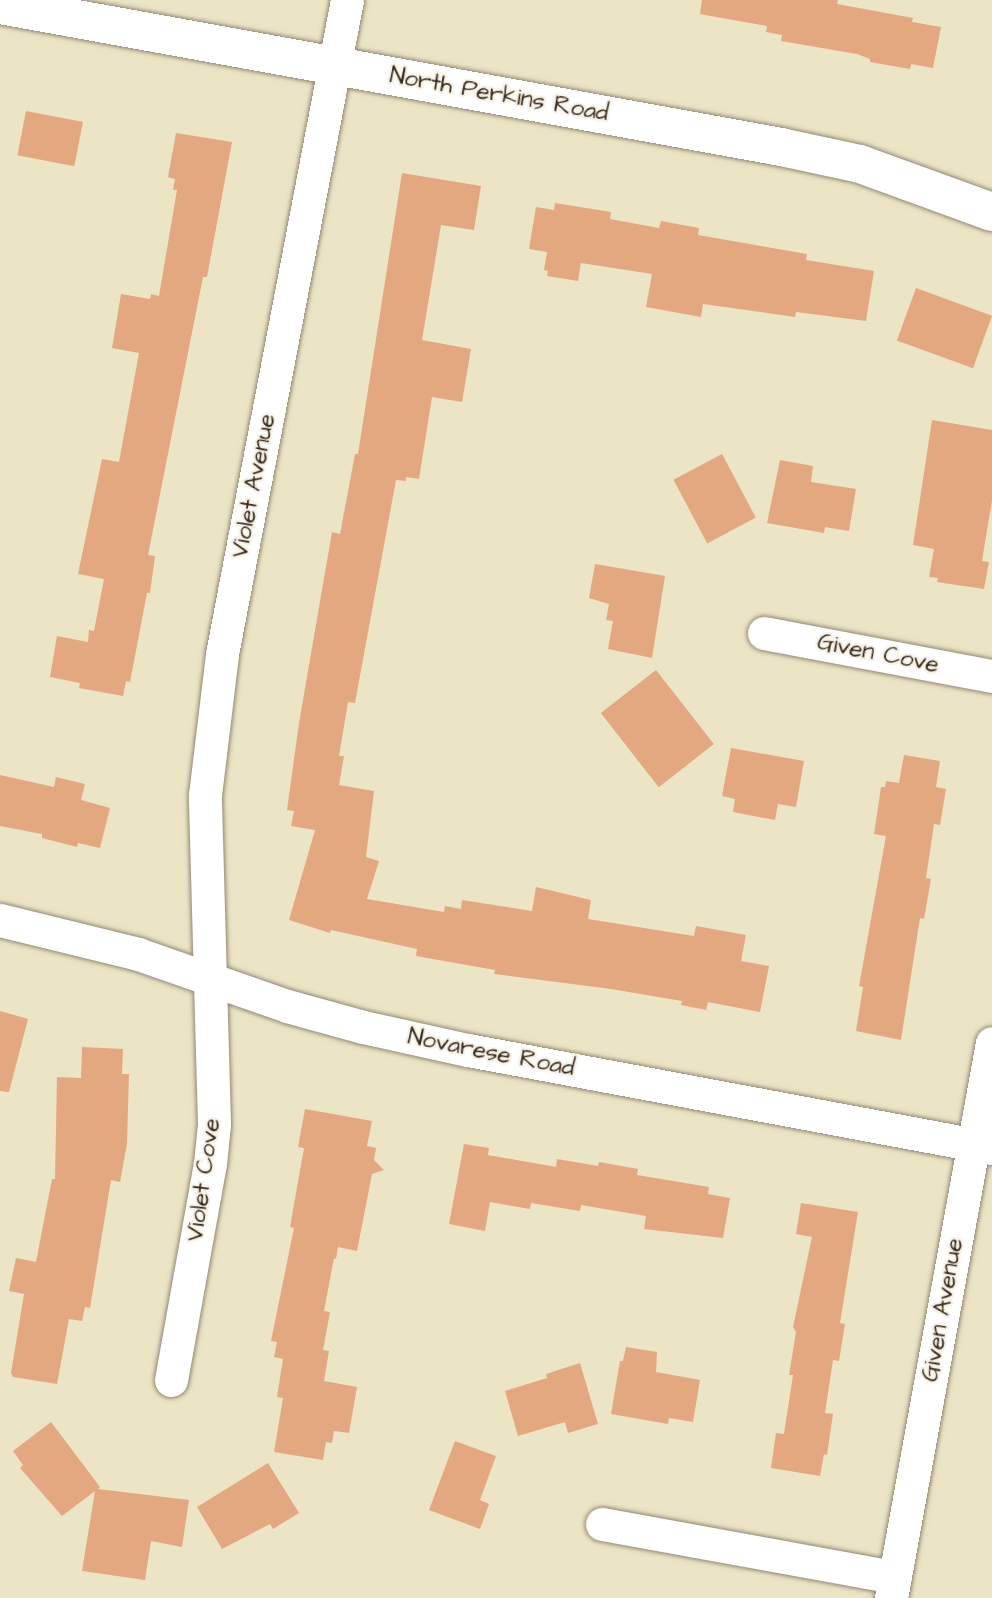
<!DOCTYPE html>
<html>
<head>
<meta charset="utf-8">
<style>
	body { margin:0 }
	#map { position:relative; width:992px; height:1598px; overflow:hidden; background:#ebe4c5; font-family:"Architects Daughter",sans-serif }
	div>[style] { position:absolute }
	.building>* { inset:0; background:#e4a880; transform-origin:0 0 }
	.roads { filter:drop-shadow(0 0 2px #938772) drop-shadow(0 0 2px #938772) }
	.street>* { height:33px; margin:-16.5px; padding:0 16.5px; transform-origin:16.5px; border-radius:16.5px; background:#fff }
	.secondary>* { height:38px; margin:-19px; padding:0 19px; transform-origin:19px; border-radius:19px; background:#fff }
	span { translate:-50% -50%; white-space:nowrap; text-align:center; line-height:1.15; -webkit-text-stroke:5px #f7f3e8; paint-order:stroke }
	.street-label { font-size:24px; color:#3b2a1e }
</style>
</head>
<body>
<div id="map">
	<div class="building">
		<i style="clip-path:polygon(702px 0,838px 0,837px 4px,913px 18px,912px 22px,941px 27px,933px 68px,911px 64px,910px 69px,870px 62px,870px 59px,857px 54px,781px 41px,782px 35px,766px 32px,767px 26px,700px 14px)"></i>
		<i style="left:26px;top:111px;width:58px;height:45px;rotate:11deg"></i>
		<i style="clip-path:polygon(176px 133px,232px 142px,207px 277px,203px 277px,148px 555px,155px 556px,150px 593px,147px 593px,130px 682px,126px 681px,123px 696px,79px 688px,80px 683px,50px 677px,57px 636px,88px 642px,89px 630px,94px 631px,104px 579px,78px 574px,102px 459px,119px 462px,139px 353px,112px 348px,121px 294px,150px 299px,151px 294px,159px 296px,177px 190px,173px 190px,175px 179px,168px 177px)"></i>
		<i style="clip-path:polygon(402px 173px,481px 186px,474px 230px,441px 225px,422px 340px,471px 349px,462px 402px,432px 397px,419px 479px,406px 477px,406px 481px,396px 480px,355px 703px,348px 702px,339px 756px,344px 756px,339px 785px,374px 791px,366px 857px,379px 861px,367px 899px,444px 912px,445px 906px,461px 909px,462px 900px,532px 911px,536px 887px,591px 900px,588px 919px,694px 936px,696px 926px,746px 935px,741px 961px,769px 966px,760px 1012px,708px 1002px,706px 1010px,681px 1005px,682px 1001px,611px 989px,494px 974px,495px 970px,416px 956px,417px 949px,331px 930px,330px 933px,289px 920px,315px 830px,291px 826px,294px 811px,287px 810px,299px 723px,332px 532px,340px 534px,355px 454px,358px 454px)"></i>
		<i style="clip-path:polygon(555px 203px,611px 212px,610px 219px,659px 228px,661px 221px,699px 228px,698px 235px,807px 254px,806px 260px,874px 271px,866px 321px,796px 312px,795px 317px,703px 304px,701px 317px,646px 307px,652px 274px,581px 263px,578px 281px,547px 276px,548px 271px,544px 270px,547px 252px,529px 249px,536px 207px,554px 210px)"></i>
		<i style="left:916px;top:288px;width:81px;height:56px;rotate:20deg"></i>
		<i style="clip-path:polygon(932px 420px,992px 430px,992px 500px,982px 561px,989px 562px,984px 589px,937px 582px,938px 578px,929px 577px,934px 549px,913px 545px)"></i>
		<i style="left:722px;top:454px;width:72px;height:55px;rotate:62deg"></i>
		<i style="clip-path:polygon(780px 460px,813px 466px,811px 482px,856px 489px,849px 531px,825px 527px,824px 533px,767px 523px)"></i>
		<i style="clip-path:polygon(595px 564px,665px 576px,652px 658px,608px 649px,613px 621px,606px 620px,609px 604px,589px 598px)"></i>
		<i style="left:656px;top:670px;width:94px;height:70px;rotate:52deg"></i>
		<i style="clip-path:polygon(731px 748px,804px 761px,796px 807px,778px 804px,775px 820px,733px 812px,735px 799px,722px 796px)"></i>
		<i style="clip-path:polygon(904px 755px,940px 761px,936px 787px,946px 789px,940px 825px,934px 824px,926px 878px,931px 879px,924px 919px,920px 918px,901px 1040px,856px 1031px,863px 987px,859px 986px,886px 836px,874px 834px,881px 787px,885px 787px,886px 781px,899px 783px)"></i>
		<i style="clip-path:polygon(0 775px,54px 787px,56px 777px,85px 784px,81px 800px,110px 808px,100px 848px,78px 843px,77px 847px,42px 838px,42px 834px,0 826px)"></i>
		<i style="clip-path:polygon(0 1011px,28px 1019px,9px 1092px,0 1091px)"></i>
		<i style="clip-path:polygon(82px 1047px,123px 1049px,122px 1074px,129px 1074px,127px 1144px,120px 1182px,111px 1180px,90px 1308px,85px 1307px,82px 1321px,69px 1319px,57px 1384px,13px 1377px,11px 1373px,24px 1294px,9px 1291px,16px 1258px,36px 1262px,52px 1179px,55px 1179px,57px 1077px,81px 1078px)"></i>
		<i style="clip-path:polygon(305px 1109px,372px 1121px,367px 1146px,376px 1148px,374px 1160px,384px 1170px,372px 1174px,357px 1251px,338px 1247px,336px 1259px,334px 1258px,324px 1311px,330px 1312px,323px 1350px,329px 1351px,324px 1381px,357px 1387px,349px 1433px,334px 1431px,332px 1443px,326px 1442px,323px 1460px,274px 1452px,283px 1398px,277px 1397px,283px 1359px,274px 1357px,277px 1342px,271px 1341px,294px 1228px,290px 1227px,304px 1148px,298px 1147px)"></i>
		<i style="clip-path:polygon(464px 1144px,489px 1148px,488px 1155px,556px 1167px,557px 1159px,598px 1166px,599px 1162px,638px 1169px,637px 1175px,709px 1187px,708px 1194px,730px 1198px,723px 1238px,644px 1229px,646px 1216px,581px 1205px,580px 1211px,531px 1203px,530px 1209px,490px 1202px,485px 1231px,449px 1224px)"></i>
		<i style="clip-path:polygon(801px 1203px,858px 1212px,840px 1323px,845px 1324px,839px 1361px,833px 1360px,825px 1413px,833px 1414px,827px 1455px,824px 1454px,820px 1476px,771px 1468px,776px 1433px,784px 1434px,793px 1375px,789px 1375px,796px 1332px,793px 1327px,812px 1237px,796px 1234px)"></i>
		<i style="clip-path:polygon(626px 1347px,657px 1352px,656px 1372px,700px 1380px,693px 1422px,669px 1418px,668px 1424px,611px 1414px,620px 1361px,623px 1361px)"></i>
		<i style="clip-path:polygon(580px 1363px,598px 1424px,568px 1433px,565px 1422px,518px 1436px,505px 1391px,547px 1378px,546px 1374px)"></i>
		<i style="clip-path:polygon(51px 1422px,100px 1487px,98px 1489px,189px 1500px,182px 1547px,151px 1541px,145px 1580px,82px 1571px,95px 1491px,62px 1516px,20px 1468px,23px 1465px,13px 1451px)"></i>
		<i style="clip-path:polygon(455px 1441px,496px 1456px,480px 1500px,489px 1504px,480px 1529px,429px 1510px)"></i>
		<i style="clip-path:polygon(268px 1463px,299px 1513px,273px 1529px,270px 1524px,222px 1549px,197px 1507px)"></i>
	</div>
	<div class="roads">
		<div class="street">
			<i style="left:764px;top:633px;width:232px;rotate:10.7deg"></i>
			<i style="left:0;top:920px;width:142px;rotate:13.8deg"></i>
			<i style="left:138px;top:954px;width:158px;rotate:19.2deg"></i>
			<i style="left:287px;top:1006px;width:79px;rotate:15.4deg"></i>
			<i style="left:363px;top:1027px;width:107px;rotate:12.4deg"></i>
			<i style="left:468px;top:1050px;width:533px;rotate:10.59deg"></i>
			<i style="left:171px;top:1380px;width:219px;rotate:-79.8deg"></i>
			<i style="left:210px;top:1164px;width:40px;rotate:-84.3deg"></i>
			<i style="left:214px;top:1124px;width:329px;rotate:-91.6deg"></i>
			<i style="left:205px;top:795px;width:142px;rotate:-83.1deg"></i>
			<i style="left:222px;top:654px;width:666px;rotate:-79.18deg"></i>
			<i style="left:602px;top:1524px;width:296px;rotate:10.3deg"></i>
			<i style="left:891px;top:1598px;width:564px;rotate:-79.69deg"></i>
		</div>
		<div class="secondary">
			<i style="left:0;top:5px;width:794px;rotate:10.3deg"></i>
			<i style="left:781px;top:147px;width:81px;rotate:12.1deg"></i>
			<i style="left:860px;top:164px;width:140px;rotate:20deg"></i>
		</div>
	</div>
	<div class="street-label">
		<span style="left:499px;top:95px;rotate:10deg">North Perkins Road</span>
		<span style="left:254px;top:486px;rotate:-79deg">Violet Avenue</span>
		<span style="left:878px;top:654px;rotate:11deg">Given Cove</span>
		<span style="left:491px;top:1053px;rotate:11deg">Novarese Road</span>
		<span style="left:204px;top:1180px;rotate:-82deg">Violet Cove</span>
		<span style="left:943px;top:1310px;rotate:-80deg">Given Avenue</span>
	</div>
</div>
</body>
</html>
